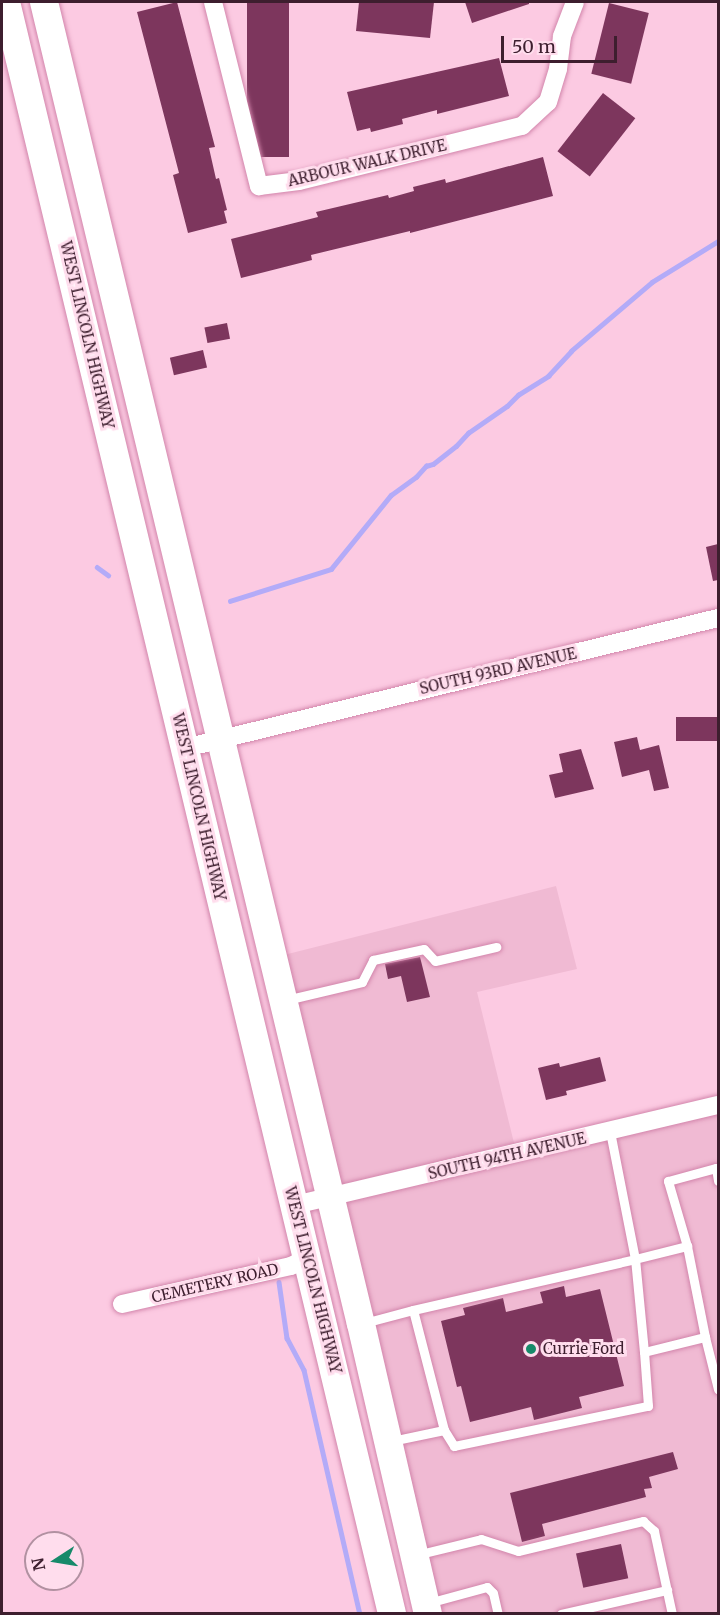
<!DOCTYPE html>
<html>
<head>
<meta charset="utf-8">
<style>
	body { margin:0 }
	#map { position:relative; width:720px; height:1615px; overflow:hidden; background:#fccae2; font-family:Merriweather,serif }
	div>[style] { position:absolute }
	.built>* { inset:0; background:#f0bad3 }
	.stream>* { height:4.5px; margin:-2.25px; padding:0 2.25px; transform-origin:2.25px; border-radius:2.25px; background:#b3abf8 }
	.building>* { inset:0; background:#7d365d; transform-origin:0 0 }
	.roads { filter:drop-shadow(0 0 2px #d285ab) drop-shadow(0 0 2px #d285ab) }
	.lane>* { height:9px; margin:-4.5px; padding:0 4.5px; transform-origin:4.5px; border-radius:4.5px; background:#fff }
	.street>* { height:18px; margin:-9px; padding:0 9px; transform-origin:9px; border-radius:9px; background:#fff }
	.primary>* { height:28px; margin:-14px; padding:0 14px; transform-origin:14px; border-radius:14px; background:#fff }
	.dots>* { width:16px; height:16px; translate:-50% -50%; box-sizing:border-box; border:3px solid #ffdded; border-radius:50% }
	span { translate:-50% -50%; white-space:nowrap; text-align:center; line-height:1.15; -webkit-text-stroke:6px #ffdded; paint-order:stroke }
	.street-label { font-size:15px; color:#3d1e2e }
	.poi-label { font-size:15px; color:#3d1e2e }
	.left { translate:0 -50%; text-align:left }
	.frame { position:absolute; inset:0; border:3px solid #3d1e2e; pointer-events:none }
	.north { position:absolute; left:24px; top:1531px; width:60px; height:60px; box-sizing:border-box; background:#ffdded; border:2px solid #b191a1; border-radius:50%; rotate:258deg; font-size:16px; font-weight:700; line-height:24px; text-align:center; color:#3d1e2e }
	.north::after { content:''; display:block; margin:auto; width:21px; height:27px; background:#178a6a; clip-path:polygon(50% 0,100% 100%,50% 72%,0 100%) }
	.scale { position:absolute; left:501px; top:36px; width:116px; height:27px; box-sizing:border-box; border:3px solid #3d1e2e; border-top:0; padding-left:8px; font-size:18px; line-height:21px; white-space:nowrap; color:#3d1e2e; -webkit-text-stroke:4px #ffdded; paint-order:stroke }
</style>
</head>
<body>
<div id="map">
	<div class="built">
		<i style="clip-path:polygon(556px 886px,577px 969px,477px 992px,514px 1143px,332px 1187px,276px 957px)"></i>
		<i style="clip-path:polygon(718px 1103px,718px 1613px,433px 1613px,334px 1194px)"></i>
	</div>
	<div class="stream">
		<i style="left:97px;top:567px;width:14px;rotate:36deg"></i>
		<i style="left:230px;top:601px;width:106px;rotate:-17.6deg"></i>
		<i style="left:331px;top:569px;width:95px;rotate:-51deg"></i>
		<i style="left:391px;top:495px;width:31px;rotate:-36deg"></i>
		<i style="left:416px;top:477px;width:15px;rotate:-48deg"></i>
		<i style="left:426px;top:466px;width:7px;rotate:-16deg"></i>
		<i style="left:433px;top:464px;width:29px;rotate:-38deg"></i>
		<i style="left:456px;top:446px;width:18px;rotate:-47deg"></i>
		<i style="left:468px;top:433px;width:47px;rotate:-34.7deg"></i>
		<i style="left:507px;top:406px;width:16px;rotate:-45deg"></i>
		<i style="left:518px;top:395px;width:36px;rotate:-32deg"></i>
		<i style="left:548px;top:376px;width:34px;rotate:-47deg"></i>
		<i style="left:571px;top:351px;width:106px;rotate:-40.4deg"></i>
		<i style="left:652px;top:282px;width:78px;rotate:-31.8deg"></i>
		<i style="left:279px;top:1282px;width:57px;rotate:81.9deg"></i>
		<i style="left:287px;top:1338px;width:36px;rotate:62deg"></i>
		<i style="left:304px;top:1370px;width:250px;rotate:77.1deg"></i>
	</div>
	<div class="building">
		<i style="clip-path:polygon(177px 2px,215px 147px,209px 148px,216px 179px,219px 178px,227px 210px,224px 211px,227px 223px,188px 233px,173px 175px,179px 173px,137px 12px)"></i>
		<i style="left:247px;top:2px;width:42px;height:155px"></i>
		<i style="clip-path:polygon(359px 2px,434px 2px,430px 38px,356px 31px)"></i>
		<i style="clip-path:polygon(465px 2px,529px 2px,529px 4px,472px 23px)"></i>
		<i style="left:609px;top:3px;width:41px;height:73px;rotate:14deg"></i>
		<i style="clip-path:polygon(499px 58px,509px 96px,437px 114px,437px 110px,402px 119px,403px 124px,371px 132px,370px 128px,357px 131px,347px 92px)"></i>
		<i style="left:603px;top:93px;width:41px;height:74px;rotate:38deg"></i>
		<i style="clip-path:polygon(543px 157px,553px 196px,410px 233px,410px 231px,311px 255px,312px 260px,241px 278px,231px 239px,318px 217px,316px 212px,388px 195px,389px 198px,414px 191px,413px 187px,445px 179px,446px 183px)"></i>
		<i style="left:227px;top:323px;width:16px;height:23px;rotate:79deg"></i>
		<i style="left:203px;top:350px;width:18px;height:34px;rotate:77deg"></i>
		<i style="clip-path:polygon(718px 544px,718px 580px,713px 581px,706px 547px)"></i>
		<i style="left:718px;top:717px;width:24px;height:42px;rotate:90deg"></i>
		<i style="clip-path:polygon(637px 737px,640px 750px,659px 745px,669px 788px,654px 791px,649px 770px,622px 777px,614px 742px)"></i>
		<i style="clip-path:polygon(581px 749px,594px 789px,555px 798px,549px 775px,563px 772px,559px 754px)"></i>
		<i style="clip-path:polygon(420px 957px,430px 997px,407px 1002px,401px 976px,388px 979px,385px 964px)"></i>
		<i style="clip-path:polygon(600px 1057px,606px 1081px,566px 1091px,567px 1095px,546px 1100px,538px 1068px,559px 1063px,560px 1067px)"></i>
		<i style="clip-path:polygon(564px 1286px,566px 1297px,600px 1289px,624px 1386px,579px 1397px,582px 1408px,534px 1420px,531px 1407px,470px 1422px,461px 1386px,457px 1387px,441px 1321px,465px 1315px,463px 1308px,503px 1298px,506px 1312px,543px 1303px,540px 1292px)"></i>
		<i style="clip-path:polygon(673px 1452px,678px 1469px,649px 1477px,652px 1488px,644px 1489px,646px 1497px,542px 1524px,545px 1536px,522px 1542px,510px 1493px)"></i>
		<i style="left:621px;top:1544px;width:35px;height:46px;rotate:78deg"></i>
	</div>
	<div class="roads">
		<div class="lane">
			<i style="left:286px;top:1000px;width:78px;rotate:-13.3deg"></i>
			<i style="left:362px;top:982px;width:25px;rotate:-63deg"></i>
			<i style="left:373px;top:960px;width:52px;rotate:-12.2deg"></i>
			<i style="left:424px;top:949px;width:16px;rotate:47deg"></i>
			<i style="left:435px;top:961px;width:63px;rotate:-12.9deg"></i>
			<i style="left:687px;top:1246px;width:93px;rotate:78.8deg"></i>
			<i style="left:413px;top:1310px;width:228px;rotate:-12.9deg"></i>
			<i style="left:635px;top:1259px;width:129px;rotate:-101.1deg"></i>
			<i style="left:364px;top:1323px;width:51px;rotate:-14.9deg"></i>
			<i style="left:413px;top:1310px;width:124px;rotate:75.5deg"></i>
			<i style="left:444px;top:1430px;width:53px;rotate:168.1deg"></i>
			<i style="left:644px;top:1352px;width:93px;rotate:-95.5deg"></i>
			<i style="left:635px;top:1259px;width:54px;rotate:-14deg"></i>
			<i style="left:687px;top:1246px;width:68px;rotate:-106.3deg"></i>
			<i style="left:668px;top:1181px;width:50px;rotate:-15.2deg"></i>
			<i style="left:716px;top:1168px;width:13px;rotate:81deg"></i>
			<i style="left:444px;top:1430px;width:19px;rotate:58deg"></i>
			<i style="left:454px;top:1446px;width:198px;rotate:-11.7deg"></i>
			<i style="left:648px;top:1406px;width:54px;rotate:-94.2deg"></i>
			<i style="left:644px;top:1352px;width:63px;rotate:-13.8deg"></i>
			<i style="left:705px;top:1337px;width:54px;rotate:76deg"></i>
			<i style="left:416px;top:1555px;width:67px;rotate:-13.8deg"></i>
			<i style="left:481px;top:1539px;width:39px;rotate:18deg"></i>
			<i style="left:518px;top:1551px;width:129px;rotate:-13.5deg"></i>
			<i style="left:643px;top:1521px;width:15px;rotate:42deg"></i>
			<i style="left:654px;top:1531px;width:85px;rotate:77.8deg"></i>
			<i style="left:428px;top:1603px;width:61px;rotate:-15.2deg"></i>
			<i style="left:487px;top:1587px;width:8px;rotate:45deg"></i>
			<i style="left:493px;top:1593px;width:22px;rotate:77deg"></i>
			<i style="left:561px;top:1614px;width:109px;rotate:-12.8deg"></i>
		</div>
		<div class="street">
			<i style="left:213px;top:2px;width:190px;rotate:76deg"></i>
			<i style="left:259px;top:186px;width:40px;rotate:-7.1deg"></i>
			<i style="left:299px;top:181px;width:230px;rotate:-13.9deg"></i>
			<i style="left:522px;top:126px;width:35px;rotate:-43deg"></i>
			<i style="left:548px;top:102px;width:34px;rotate:-73deg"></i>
			<i style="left:558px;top:69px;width:33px;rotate:-83deg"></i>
			<i style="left:562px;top:36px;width:36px;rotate:-69deg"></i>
			<i style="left:185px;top:748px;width:549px;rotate:-13.71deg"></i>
			<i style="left:295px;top:1205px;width:435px;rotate:-13.3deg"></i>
			<i style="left:122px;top:1304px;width:173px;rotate:-12.7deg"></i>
			<i style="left:291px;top:1266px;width:18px;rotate:-27deg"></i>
		</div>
		<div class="primary">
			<i style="left:6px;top:2px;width:1658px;rotate:76.53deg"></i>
			<i style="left:44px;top:2px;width:1359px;rotate:76.52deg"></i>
			<i style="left:361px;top:1324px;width:298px;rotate:77deg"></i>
		</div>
	</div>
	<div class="dots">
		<i style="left:531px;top:1349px;background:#178a6a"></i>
	</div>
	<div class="street-label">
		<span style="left:367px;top:163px;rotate:-13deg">ARBOUR WALK DRIVE</span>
		<span style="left:87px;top:335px;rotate:77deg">WEST LINCOLN HIGHWAY</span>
		<span style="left:498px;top:671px;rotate:-13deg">SOUTH 93RD AVENUE</span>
		<span style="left:199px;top:807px;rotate:77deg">WEST LINCOLN HIGHWAY</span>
		<span style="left:507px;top:1156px;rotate:-13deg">SOUTH 94TH AVENUE</span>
		<span style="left:313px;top:1280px;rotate:76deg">WEST LINCOLN HIGHWAY</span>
		<span style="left:215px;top:1283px;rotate:-13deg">CEMETERY ROAD</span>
	</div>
	<div class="poi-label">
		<span class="left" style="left:543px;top:1349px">Currie Ford</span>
	</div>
	<div class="frame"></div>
	<div class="north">N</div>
	<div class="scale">50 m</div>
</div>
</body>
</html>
